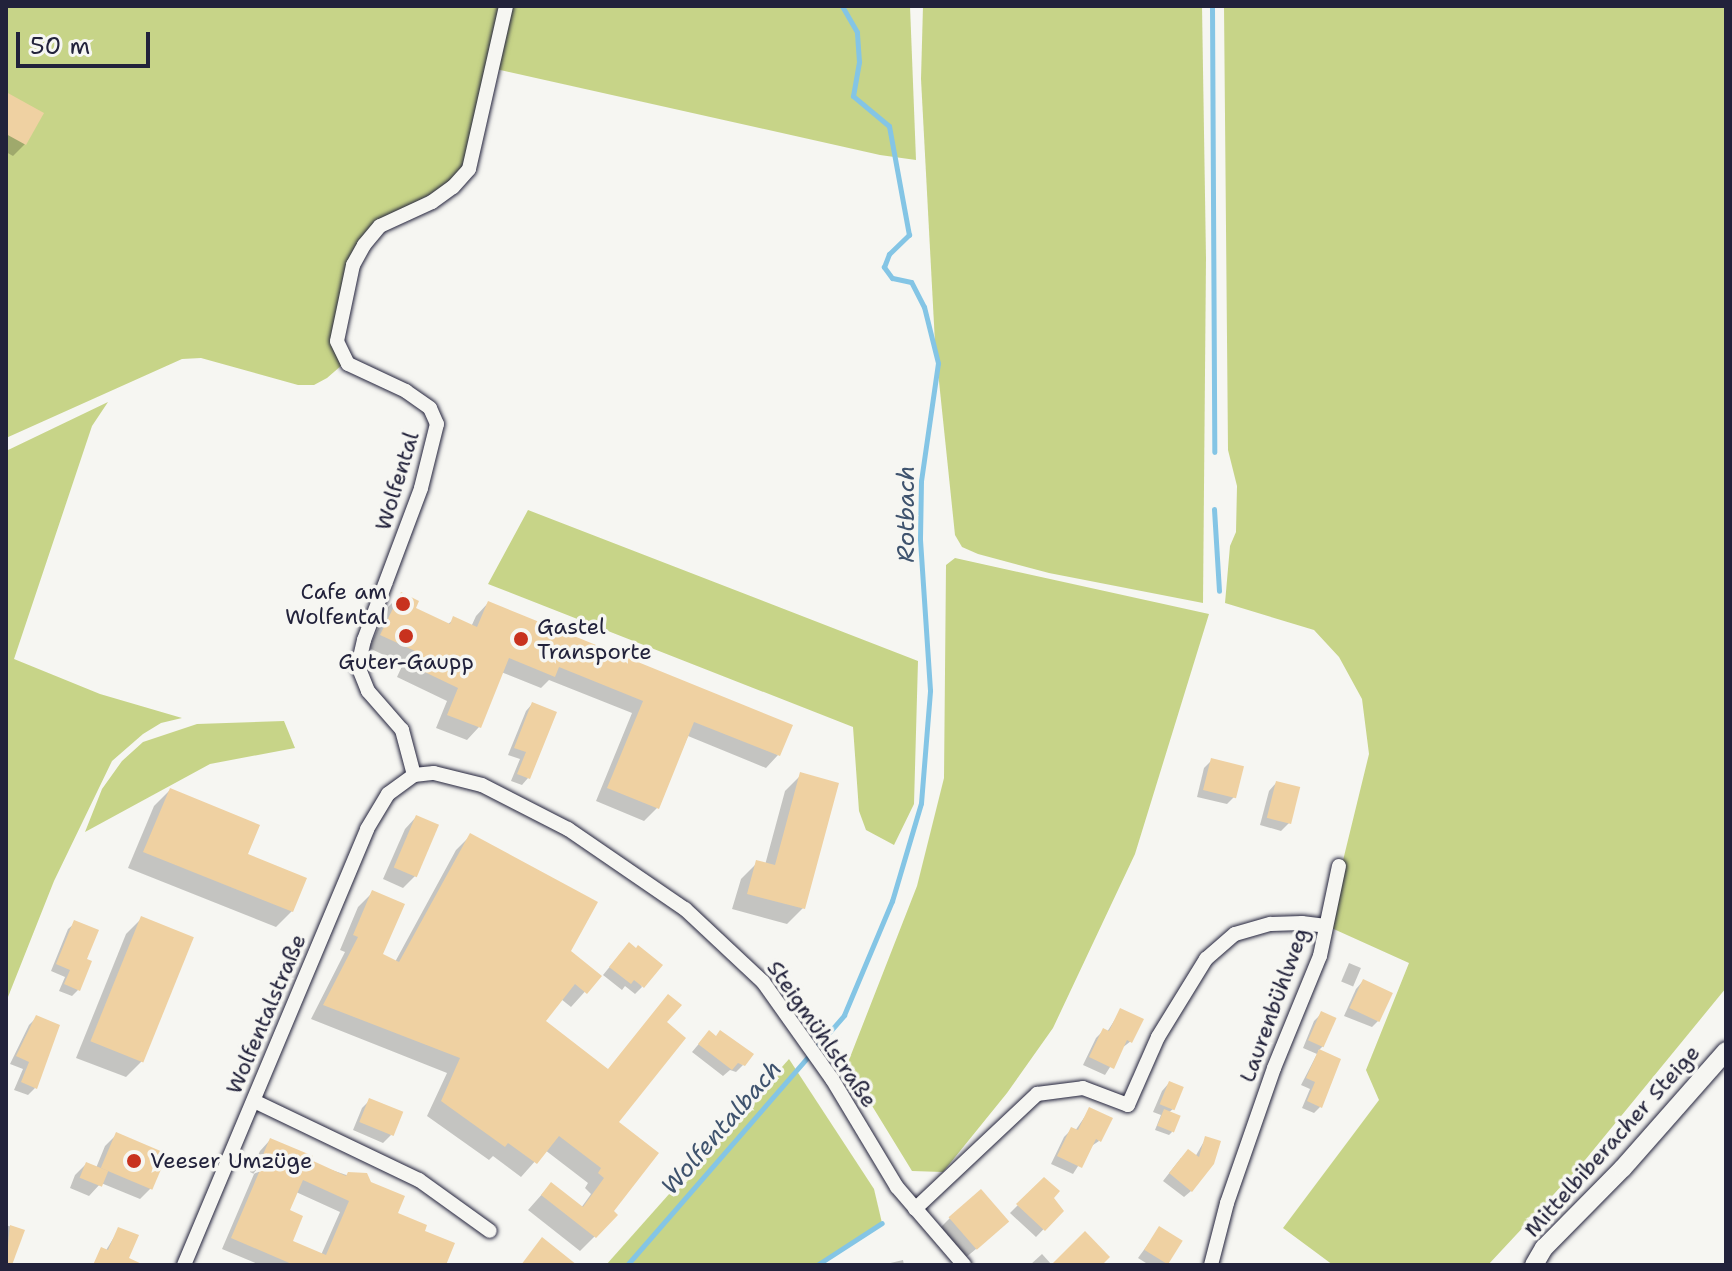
<!DOCTYPE html>
<html>
<head>
<meta charset="utf-8">
<style>
	body { margin:0 }
	#map { position:relative; width:1732px; height:1271px; overflow:hidden; background:#f6f6f2; font-family:"Shantell Sans",sans-serif }
	div>[style] { position:absolute }
	.green>* { inset:0; background:#c7d488 }
	.shadow>* { inset:0; background:#0003; transform-origin:0 0 }
	.stream>* { height:5px; margin:-2.5px; padding:0 2.5px; transform-origin:2.5px; border-radius:2.5px; background:#84c5e5 }
	.building>* { inset:0; background:#efd1a2; transform-origin:0 0 }
	.roads { filter:drop-shadow(0 0 2px #22223b) drop-shadow(0 0 2px #22223b) }
	.minor>* { height:14px; margin:-7px; padding:0 7px; transform-origin:7px; border-radius:7px; background:#f6f6f2 }
	.tertiary>* { height:18px; margin:-9px; padding:0 9px; transform-origin:9px; border-radius:9px; background:#f6f6f2 }
	.dots>* { width:22px; height:22px; translate:-50% -50%; box-sizing:border-box; border:4px solid #f6f6f2; border-radius:50% }
	span { translate:-50% -50%; white-space:nowrap; text-align:center; line-height:1.15; -webkit-text-stroke:7px #f6f6f2; paint-order:stroke }
	.street-label { font-size:22px; color:#22223b }
	.poi-label { font-size:22px; color:#22223b }
	.right { translate:-100% -50%; text-align:right }
	.left { translate:0 -50%; text-align:left }
	.water-label { font-size:24px; color:#3f536e; font-style:italic }
	.frame { position:absolute; inset:0; border:8px solid #22223b; pointer-events:none }
	.scale { position:absolute; left:16px; top:32px; width:134px; height:36px; box-sizing:border-box; border:4px solid #22223b; border-top:0; padding-left:10px; font-size:24px; line-height:28px; white-space:nowrap; color:#22223b; -webkit-text-stroke:6px #f6f6f2; paint-order:stroke }
</style>
</head>
<body>
<div id="map">
	<div class="green">
		<i style="clip-path:polygon(6px 6px,500px 6px,466px 168px,451px 183px,378px 223px,348px 266px,342px 365px,327px 378px,314px 385px,298px 385px,201px 358px,182px 359px,6px 438px)"></i>
		<i style="clip-path:polygon(511px 6px,910px 6px,916px 160px,880px 155px,496px 69px)"></i>
		<i style="clip-path:polygon(923px 6px,1202px 6px,1206px 258px,1203px 603px,1049px 573px,978px 554px,962px 547px,955px 535px,935px 343px,921px 79px)"></i>
		<i style="clip-path:polygon(1224px 6px,1726px 6px,1726px 988px,1581px 1165px,1488px 1265px,1333px 1265px,1283px 1228px,1379px 1100px,1366px 1070px,1409px 963px,1327px 926px,1369px 754px,1362px 699px,1339px 657px,1314px 630px,1225px 603px,1230px 546px,1236px 532px,1237px 486px,1228px 450px)"></i>
		<i style="clip-path:polygon(108px 402px,92px 426px,14px 659px,100px 694px,182px 718px,161px 723px,143px 734px,112px 761px,54px 881px,6px 1002px,6px 451px)"></i>
		<i style="clip-path:polygon(528px 510px,918px 661px,914px 804px,894px 845px,866px 830px,859px 811px,853px 727px,488px 584px)"></i>
		<i style="clip-path:polygon(955px 558px,1209px 614px,1135px 854px,1053px 1028px,1007px 1093px,943px 1172px,912px 1171px,847px 1065px,917px 886px,944px 778px,946px 565px)"></i>
		<i style="clip-path:polygon(284px 721px,295px 748px,210px 764px,85px 832px,102px 789px,122px 761px,143px 742px,197px 724px)"></i>
		<i style="clip-path:polygon(789px 1059px,874px 1189px,882px 1223px,817px 1265px,606px 1265px)"></i>
	</div>
	<div class="shadow">
		<i style="clip-path:polygon(6px 98px,25px 144px,13px 156px,6px 152px)"></i>
		<i style="clip-path:polygon(401px 594px,413px 609px,447px 625px,454px 619px,471px 627px,476px 616px,488px 603px,778px 755px,766px 768px,688px 736px,657px 808px,644px 821px,596px 801px,632px 713px,549px 680px,541px 688px,501px 672px,479px 727px,467px 740px,436px 728px,447px 701px,397px 677px,403px 664px,369px 648px,388px 607px)"></i>
		<i style="clip-path:polygon(532px 704px,528px 778px,522px 785px,511px 781px,520px 759px,508px 755px,526px 711px)"></i>
		<i style="clip-path:polygon(1212px 760px,1234px 797px,1227px 804px,1197px 797px,1204px 768px)"></i>
		<i style="clip-path:polygon(801px 775px,803px 908px,787px 924px,732px 909px,741px 879px,757px 863px,765px 865px,785px 791px)"></i>
		<i style="clip-path:polygon(1276px 783px,1289px 823px,1281px 831px,1260px 825px,1269px 791px)"></i>
		<i style="clip-path:polygon(170px 790px,245px 855px,292px 911px,276px 927px,128px 868px,154px 806px)"></i>
		<i style="clip-path:polygon(416px 817px,415px 876px,403px 888px,383px 879px,405px 829px)"></i>
		<i style="clip-path:polygon(471px 835px,568px 952px,599px 976px,571px 1007px,561px 999px,544px 1021px,607px 1071px,664px 1023px,617px 1122px,611px 1212px,615px 1216px,580px 1251px,528px 1210px,551px 1184px,581px 1208px,591px 1194px,585px 1188px,588px 1183px,545px 1150px,521px 1177px,493px 1156px,489px 1160px,427px 1116px,447px 1073px,311px 1019px,345px 952px,340px 950px,358px 907px,373px 892px,380px 955px,395px 962px,456px 850px)"></i>
		<i style="clip-path:polygon(142px 918px,142px 1061px,126px 1077px,76px 1058px,126px 934px)"></i>
		<i style="clip-path:polygon(75px 923px,84px 960px,78px 990px,72px 996px,59px 991px,65px 977px,51px 971px,68px 929px)"></i>
		<i style="clip-path:polygon(621px 953px,642px 987px,635px 994px,625px 986px,622px 990px,603px 975px)"></i>
		<i style="left:1349px;top:963px;width:13px;height:20px;rotate:23deg"></i>
		<i style="clip-path:polygon(1363px 981px,1379px 1020px,1372px 1027px,1344px 1016px,1356px 989px)"></i>
		<i style="clip-path:polygon(1121px 1010px,1131px 1041px,1122px 1048px,1105px 1075px,1083px 1065px,1096px 1038px,1104px 1030px,1107px 1032px)"></i>
		<i style="clip-path:polygon(1321px 1014px,1323px 1046px,1318px 1051px,1338px 1060px,1320px 1107px,1314px 1113px,1302px 1108px,1310px 1089px,1301px 1085px,1317px 1054px,1303px 1048px,1314px 1021px)"></i>
		<i style="clip-path:polygon(37px 1017px,35px 1088px,28px 1095px,14px 1090px,23px 1069px,10px 1064px,29px 1025px)"></i>
		<i style="clip-path:polygon(702px 1040px,743px 1065px,736px 1072px,730px 1070px,723px 1076px,692px 1052px)"></i>
		<i style="clip-path:polygon(1169px 1083px,1173px 1109px,1168px 1113px,1172px 1132px,1169px 1135px,1155px 1130px,1161px 1115px,1153px 1112px,1162px 1091px)"></i>
		<i style="clip-path:polygon(370px 1100px,391px 1135px,383px 1143px,353px 1130px,362px 1108px)"></i>
		<i style="clip-path:polygon(1090px 1109px,1099px 1141px,1090px 1147px,1073px 1174px,1051px 1164px,1064px 1137px,1072px 1129px,1075px 1131px)"></i>
		<i style="clip-path:polygon(116px 1135px,151px 1188px,140px 1199px,101px 1183px,89px 1196px,70px 1188px,75px 1175px,86px 1164px,96px 1168px,105px 1146px)"></i>
		<i style="clip-path:polygon(1206px 1138px,1191px 1191px,1184px 1197px,1163px 1181px,1181px 1158px,1195px 1157px)"></i>
		<i style="clip-path:polygon(evenodd,270px 1140px,308px 1162px,370px 1183px,395px 1214px,422px 1232px,443px 1265px,260px 1265px,222px 1249px,254px 1174px,250px 1172px,260px 1151px,270px 1140px,296px 1192px,340px 1212px,321px 1255px,290px 1242px,287px 1211px,296px 1192px)"></i>
		<i style="clip-path:polygon(1044px 1179px,1051px 1198px,1061px 1211px,1036px 1237px,1010px 1213px)"></i>
		<i style="clip-path:polygon(950px 1218px,995px 1233px,964px 1259px,938px 1230px)"></i>
		<i style="clip-path:polygon(6px 1225px,23px 1231px,9px 1257px,6px 1256px)"></i>
		<i style="clip-path:polygon(119px 1229px,119px 1265px,102px 1257px)"></i>
		<i style="clip-path:polygon(1159px 1229px,1180px 1242px,1165px 1265px,1149px 1265px,1138px 1258px)"></i>
		<i style="clip-path:polygon(1042px 1254px,1052px 1265px,1030px 1265px)"></i>
		<i style="clip-path:polygon(903px 1260px,904px 1265px,882px 1265px)"></i>
	</div>
	<div class="stream">
		<i style="left:1212px;top:6px;width:446px;rotate:89.7deg"></i>
		<i style="left:1214px;top:509px;width:82px;rotate:86.5deg"></i>
		<i style="left:627px;top:1265px;width:331px;rotate:-49deg"></i>
		<i style="left:844px;top:1015px;width:124px;rotate:-67.2deg"></i>
		<i style="left:892px;top:901px;width:102px;rotate:-73.5deg"></i>
		<i style="left:921px;top:803px;width:113px;rotate:-85.4deg"></i>
		<i style="left:930px;top:690px;width:152px;rotate:-93.8deg"></i>
		<i style="left:920px;top:538px;width:57px;rotate:-89deg"></i>
		<i style="left:921px;top:481px;width:119px;rotate:-81.8deg"></i>
		<i style="left:938px;top:363px;width:58px;rotate:-104deg"></i>
		<i style="left:924px;top:307px;width:28px;rotate:-117deg"></i>
		<i style="left:911px;top:282px;width:19px;rotate:-168deg"></i>
		<i style="left:892px;top:278px;width:14px;rotate:-126deg"></i>
		<i style="left:884px;top:267px;width:14px;rotate:-69deg"></i>
		<i style="left:889px;top:254px;width:28px;rotate:-44deg"></i>
		<i style="left:909px;top:235px;width:111px;rotate:-100.4deg"></i>
		<i style="left:889px;top:126px;width:47px;rotate:-140.2deg"></i>
		<i style="left:853px;top:96px;width:35px;rotate:-80deg"></i>
		<i style="left:859px;top:62px;width:30px;rotate:-94deg"></i>
		<i style="left:857px;top:32px;width:30px;rotate:-120deg"></i>
		<i style="left:817px;top:1265px;width:77px;rotate:-32.9deg"></i>
	</div>
	<div class="building">
		<i style="clip-path:polygon(6px 92px,44px 113px,26px 145px,6px 134px)"></i>
		<i style="clip-path:polygon(401px 592px,419px 601px,416px 608px,450px 624px,453px 616px,477px 627px,488px 601px,793px 725px,780px 756px,694px 722px,659px 809px,607px 788px,643px 701px,559px 667px,555px 677px,509px 658px,481px 728px,447px 715px,458px 688px,408px 664px,415px 651px,380px 635px)"></i>
		<i style="clip-path:polygon(532px 702px,557px 712px,530px 779px,517px 774px,526px 752px,514px 748px)"></i>
		<i style="left:1211px;top:758px;width:34px;height:33px;rotate:14deg"></i>
		<i style="clip-path:polygon(800px 772px,839px 783px,805px 909px,747px 894px,756px 860px,775px 865px)"></i>
		<i style="left:1276px;top:781px;width:25px;height:38px;rotate:14deg"></i>
		<i style="clip-path:polygon(170px 788px,260px 825px,248px 854px,307px 878px,293px 912px,143px 852px)"></i>
		<i style="left:416px;top:815px;width:25px;height:57px;rotate:23deg"></i>
		<i style="clip-path:polygon(470px 833px,598px 902px,571px 951px,602px 976px,587px 994px,575px 984px,546px 1021px,608px 1069px,668px 994px,682px 1005px,667px 1022px,686px 1038px,619px 1122px,659px 1153px,614px 1211px,618px 1215px,596px 1238px,541px 1195px,551px 1182px,583px 1207px,604px 1178px,598px 1173px,601px 1168px,559px 1136px,537px 1164px,508px 1143px,505px 1147px,441px 1101px,460px 1058px,323px 1005px,358px 937px,353px 935px,372px 890px,405px 904px,383px 954px,399px 962px)"></i>
		<i style="left:141px;top:916px;width:57px;height:135px;rotate:22deg"></i>
		<i style="clip-path:polygon(74px 920px,99px 930px,87px 959px,92px 961px,80px 991px,64px 984px,70px 970px,56px 964px)"></i>
		<i style="clip-path:polygon(629px 942px,636px 948px,638px 945px,663px 965px,644px 988px,634px 980px,631px 984px,609px 967px)"></i>
		<i style="left:1363px;top:979px;width:33px;height:32px;rotate:25deg"></i>
		<i style="clip-path:polygon(1120px 1008px,1144px 1019px,1132px 1043px,1127px 1040px,1114px 1069px,1089px 1057px,1103px 1028px,1109px 1031px)"></i>
		<i style="left:1321px;top:1011px;width:17px;height:32px;rotate:24deg"></i>
		<i style="clip-path:polygon(36px 1015px,60px 1025px,37px 1089px,21px 1082px,29px 1062px,16px 1056px)"></i>
		<i style="clip-path:polygon(709px 1030px,716px 1036px,720px 1030px,754px 1054px,745px 1066px,738px 1063px,732px 1070px,698px 1044px)"></i>
		<i style="clip-path:polygon(1319px 1049px,1341px 1059px,1322px 1108px,1307px 1101px,1315px 1082px,1306px 1078px)"></i>
		<i style="left:1169px;top:1081px;width:16px;height:25px;rotate:22deg"></i>
		<i style="left:369px;top:1098px;width:37px;height:26px;rotate:22deg"></i>
		<i style="clip-path:polygon(1089px 1107px,1113px 1118px,1101px 1142px,1096px 1139px,1082px 1168px,1057px 1156px,1071px 1127px,1078px 1130px)"></i>
		<i style="left:1164px;top:1109px;width:18px;height:18px;rotate:22deg"></i>
		<i style="left:116px;top:1132px;width:56px;height:39px;rotate:23deg"></i>
		<i style="clip-path:polygon(1205px 1136px,1221px 1141px,1214px 1164px,1192px 1192px,1169px 1173px,1188px 1149px,1199px 1157px)"></i>
		<i style="clip-path:polygon(evenodd,270px 1138px,313px 1156px,311px 1160px,346px 1176px,348px 1172px,367px 1173px,371px 1182px,405px 1196px,398px 1213px,427px 1225px,425px 1231px,455px 1243px,446px 1265px,294px 1265px,231px 1238px,263px 1163px,260px 1162px,270px 1138px,303px 1180px,349px 1201px,326px 1255px,293px 1241px,303px 1216px,290px 1210px,303px 1180px)"></i>
		<i style="left:86px;top:1162px;width:24px;height:17px;rotate:22deg"></i>
		<i style="clip-path:polygon(1044px 1177px,1060px 1191px,1054px 1198px,1064px 1211px,1045px 1231px,1016px 1204px)"></i>
		<i style="left:981px;top:1189px;width:43px;height:43px;rotate:49deg"></i>
		<i style="clip-path:polygon(10px 1225px,25px 1230px,12px 1265px,6px 1265px)"></i>
		<i style="left:1159px;top:1226px;width:28px;height:28px;rotate:32deg"></i>
		<i style="clip-path:polygon(118px 1227px,139px 1235px,129px 1258px,144px 1265px,93px 1265px,101px 1247px,108px 1250px)"></i>
		<i style="clip-path:polygon(1085px 1231px,1110px 1257px,1102px 1265px,1051px 1265px)"></i>
		<i style="clip-path:polygon(542px 1237px,577px 1265px,521px 1265px)"></i>
	</div>
	<div class="roads">
		<div class="minor">
			<i style="left:414px;top:775px;width:47px;rotate:-104.9deg"></i>
			<i style="left:402px;top:730px;width:52px;rotate:-131.1deg"></i>
			<i style="left:368px;top:691px;width:27px;rotate:-112deg"></i>
			<i style="left:358px;top:666px;width:27px;rotate:-77deg"></i>
			<i style="left:364px;top:640px;width:162px;rotate:-69.4deg"></i>
			<i style="left:421px;top:488px;width:66px;rotate:-76deg"></i>
			<i style="left:437px;top:424px;width:17px;rotate:-114deg"></i>
			<i style="left:430px;top:408px;width:29px;rotate:-145deg"></i>
			<i style="left:406px;top:391px;width:64px;rotate:-155deg"></i>
			<i style="left:348px;top:364px;width:25px;rotate:-116deg"></i>
			<i style="left:337px;top:341px;width:78px;rotate:-78.1deg"></i>
			<i style="left:353px;top:265px;width:23px;rotate:-61deg"></i>
			<i style="left:364px;top:245px;width:25px;rotate:-50deg"></i>
			<i style="left:380px;top:226px;width:57px;rotate:-24.8deg"></i>
			<i style="left:432px;top:202px;width:26px;rotate:-36deg"></i>
			<i style="left:453px;top:187px;width:24px;rotate:-48deg"></i>
			<i style="left:469px;top:169px;width:167px;rotate:-77.2deg"></i>
			<i style="left:254px;top:1101px;width:183px;rotate:25.6deg"></i>
			<i style="left:419px;top:1180px;width:87px;rotate:35.7deg"></i>
			<i style="left:915px;top:1209px;width:168px;rotate:-43.3deg"></i>
			<i style="left:1037px;top:1094px;width:46px;rotate:-7.4deg"></i>
			<i style="left:1083px;top:1088px;width:48px;rotate:20.7deg"></i>
			<i style="left:1128px;top:1105px;width:74px;rotate:-66.2deg"></i>
			<i style="left:1158px;top:1037px;width:92px;rotate:-58.4deg"></i>
			<i style="left:1206px;top:959px;width:38px;rotate:-41deg"></i>
			<i style="left:1235px;top:934px;width:37px;rotate:-16deg"></i>
			<i style="left:1271px;top:924px;width:31px;rotate:-2deg"></i>
			<i style="left:1302px;top:923px;width:24px;rotate:7deg"></i>
			<i style="left:184px;top:1265px;width:473px;rotate:-67.2deg"></i>
			<i style="left:367px;top:829px;width:41px;rotate:-59deg"></i>
			<i style="left:388px;top:794px;width:32px;rotate:-36deg"></i>
			<i style="left:414px;top:775px;width:20px;rotate:-6deg"></i>
			<i style="left:434px;top:773px;width:49px;rotate:14deg"></i>
			<i style="left:482px;top:785px;width:97px;rotate:27.1deg"></i>
			<i style="left:568px;top:829px;width:142px;rotate:34.4deg"></i>
			<i style="left:685px;top:909px;width:107px;rotate:43.1deg"></i>
			<i style="left:763px;top:982px;width:119px;rotate:54.6deg"></i>
			<i style="left:832px;top:1079px;width:126px;rotate:59deg"></i>
			<i style="left:897px;top:1187px;width:103px;rotate:49.3deg"></i>
			<i style="left:1211px;top:1265px;width:64px;rotate:-75.5deg"></i>
			<i style="left:1227px;top:1203px;width:143px;rotate:-70.8deg"></i>
			<i style="left:1274px;top:1068px;width:121px;rotate:-67.7deg"></i>
			<i style="left:1320px;top:956px;width:92px;rotate:-78.1deg"></i>
		</div>
		<div class="tertiary">
			<i style="left:1534px;top:1265px;width:20px;rotate:-60deg"></i>
			<i style="left:1544px;top:1248px;width:112px;rotate:-45.4deg"></i>
			<i style="left:1623px;top:1168px;width:156px;rotate:-48.6deg"></i>
		</div>
	</div>
	<div class="dots">
		<i style="left:403px;top:604px;background:#c8321e"></i>
		<i style="left:406px;top:636px;background:#c8321e"></i>
		<i style="left:521px;top:639px;background:#c8321e"></i>
		<i style="left:134px;top:1161px;background:#c8321e"></i>
	</div>
	<div class="street-label">
		<span style="left:397px;top:481px;rotate:-73deg">Wolfental</span>
		<span style="left:1274px;top:1005px;rotate:-70deg">Laurenbühlweg</span>
		<span style="left:266px;top:1014px;rotate:-67deg">Wolfentalstraße</span>
		<span style="left:822px;top:1034px;rotate:55deg">Steigmühlstraße</span>
		<span style="left:1612px;top:1141px;rotate:-48deg">Mittelbiberacher Steige</span>
	</div>
	<div class="poi-label">
		<span class="right" style="left:387px;top:604px">Cafe am<br>Wolfental</span>
		<span class="left" style="left:537px;top:639px">Gastel<br>Transporte</span>
		<span style="left:406px;top:662px">Guter-Gaupp</span>
		<span class="left" style="left:150px;top:1161px">Veeser Umzüge</span>
	</div>
	<div class="water-label">
		<span style="left:907px;top:514px;rotate:-90deg">Rotbach</span>
		<span style="left:722px;top:1128px;rotate:-49deg">Wolfentalbach</span>
	</div>
	<div class="frame"></div>
	<div class="scale">50 m</div>
</div>
</body>
</html>
